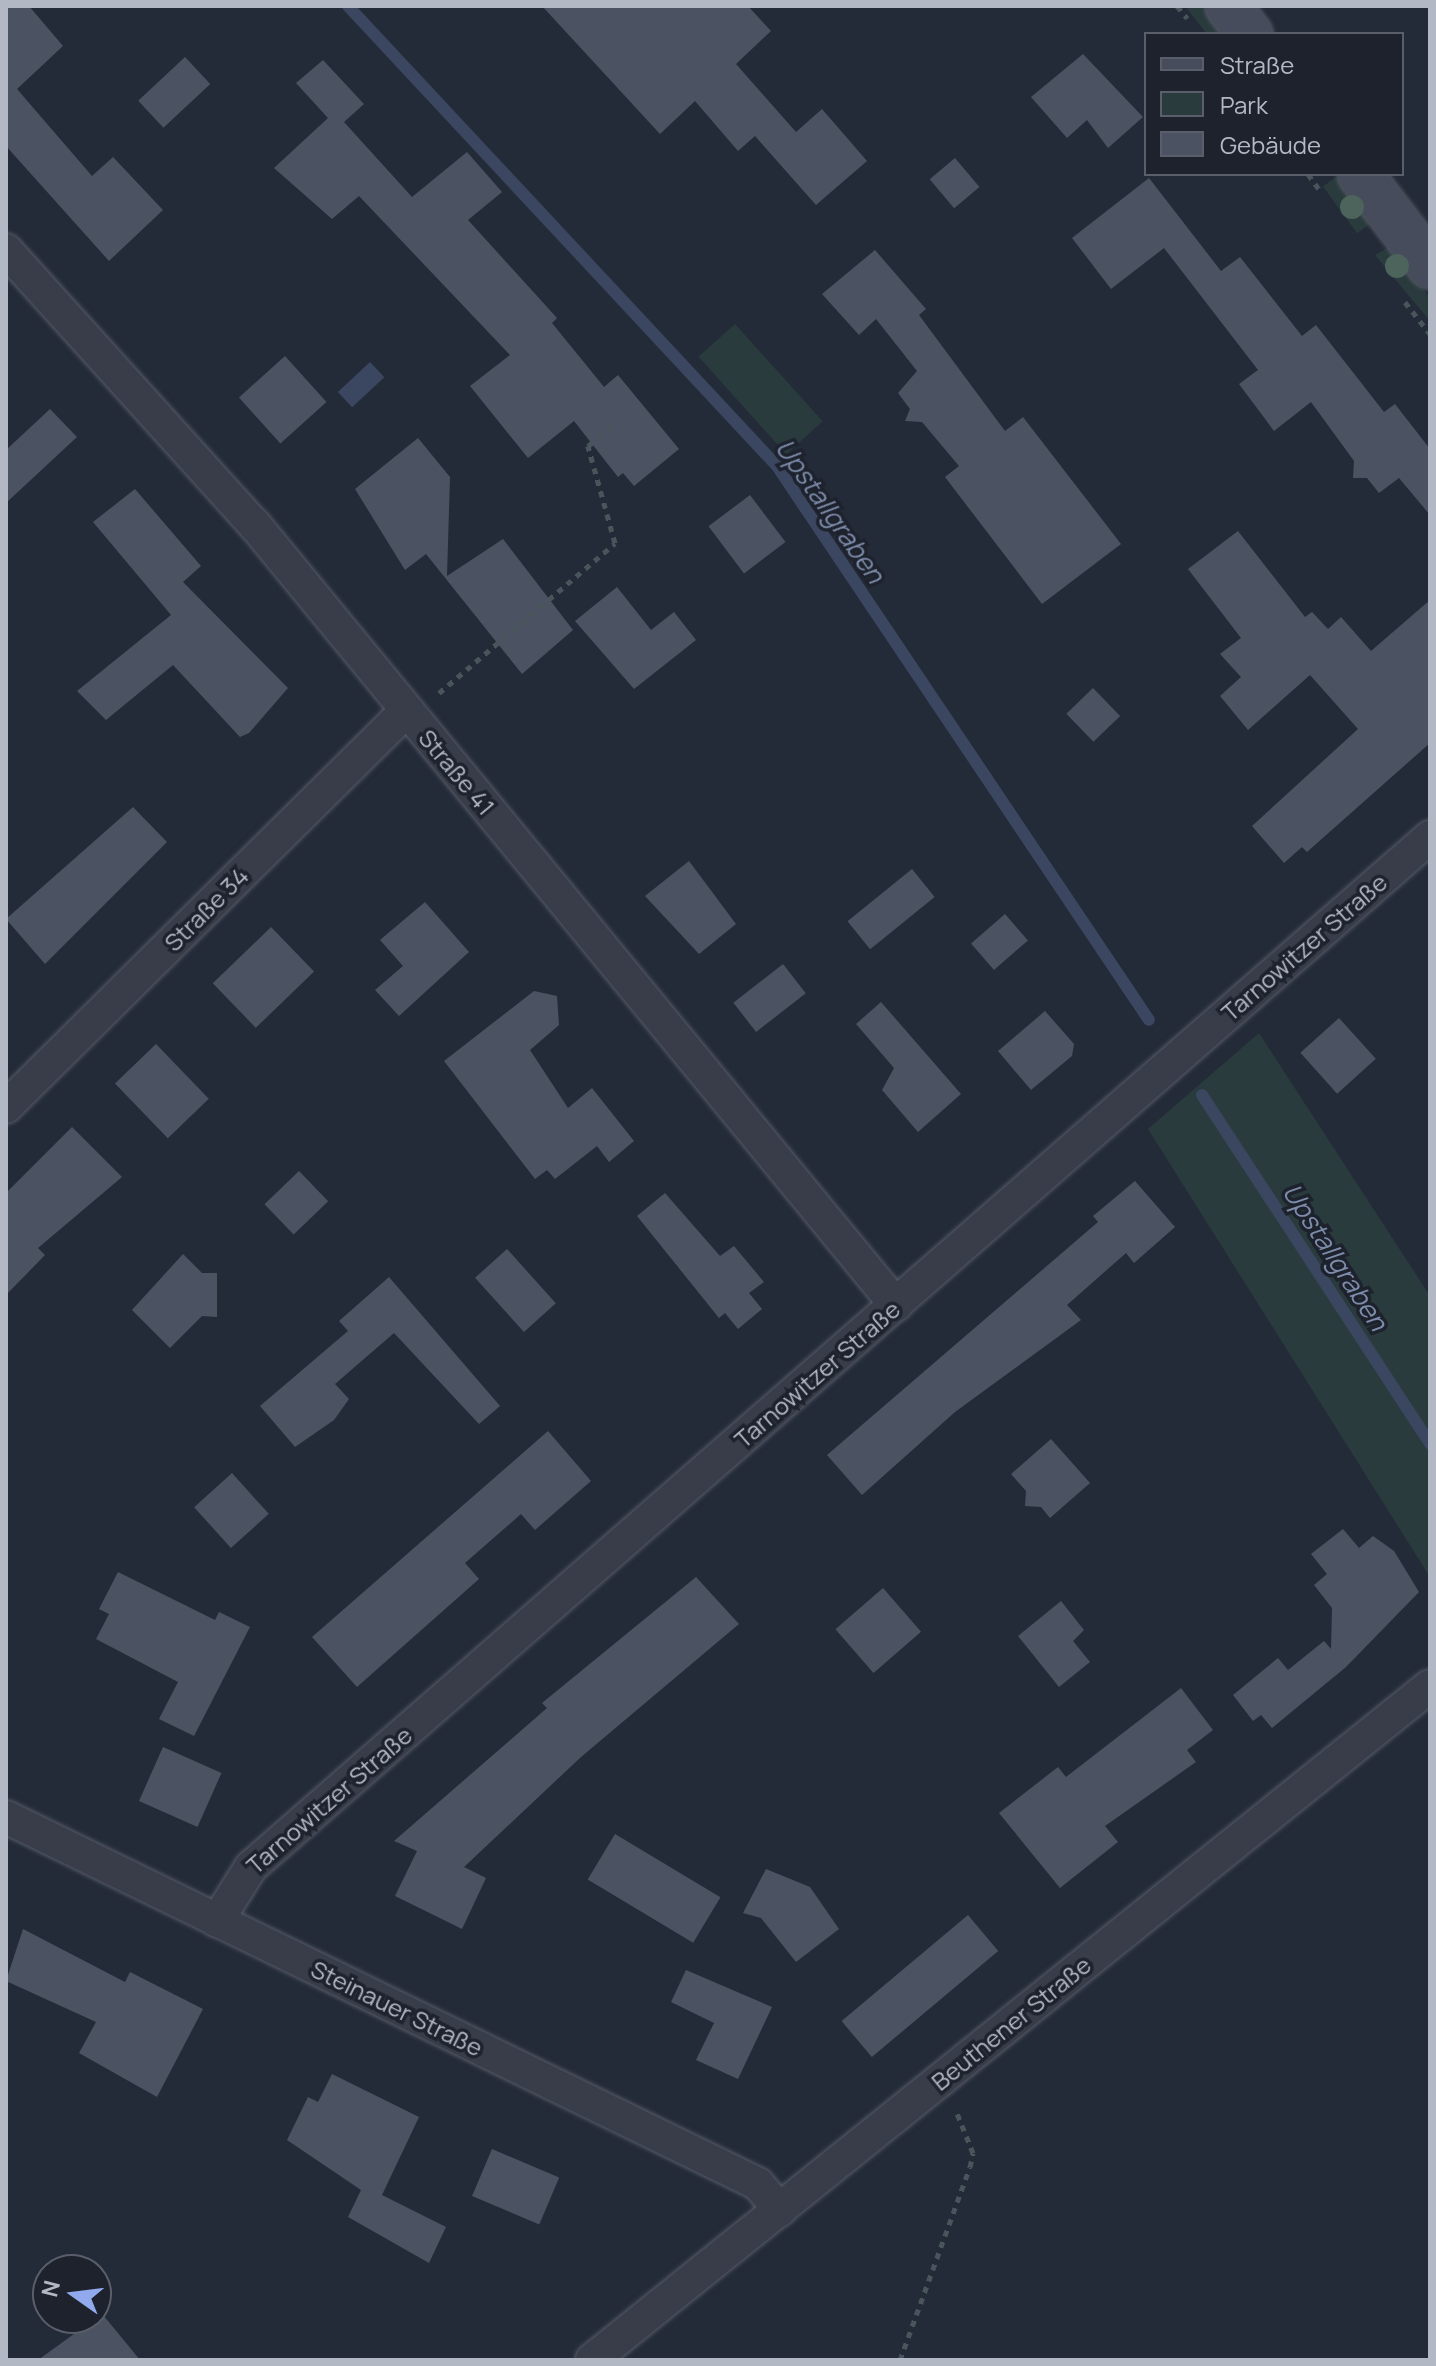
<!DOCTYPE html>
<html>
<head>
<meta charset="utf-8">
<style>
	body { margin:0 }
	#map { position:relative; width:1436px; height:2366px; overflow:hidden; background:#242b38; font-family:Manrope,sans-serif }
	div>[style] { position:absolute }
	.green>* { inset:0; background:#2a3b3d; transform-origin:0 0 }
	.water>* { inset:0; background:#3b4760; transform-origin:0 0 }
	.stream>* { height:12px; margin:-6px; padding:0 6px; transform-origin:6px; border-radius:6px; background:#3b4760 }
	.building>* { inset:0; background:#4b5262; transform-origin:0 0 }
	.path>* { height:5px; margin-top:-2.5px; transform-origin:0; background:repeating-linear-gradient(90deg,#48565b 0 6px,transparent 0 12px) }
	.roads { filter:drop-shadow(0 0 2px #565b67) drop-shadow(0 0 2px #565b67) }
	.minor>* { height:32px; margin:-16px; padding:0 16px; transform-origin:16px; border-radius:16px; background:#383d49 }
	.secondary>* { height:44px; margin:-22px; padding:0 22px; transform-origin:22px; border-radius:22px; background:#464c5b }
	.trees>* { width:24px; height:24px; margin:-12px; border-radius:50%; background:#4c645c }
	span { translate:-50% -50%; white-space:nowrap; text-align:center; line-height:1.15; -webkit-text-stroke:7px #1d222d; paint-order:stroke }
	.street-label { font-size:24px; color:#b3b8c5 }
	.water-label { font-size:26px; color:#7d8caa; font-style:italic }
	.frame { position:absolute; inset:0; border:8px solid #b3b8c5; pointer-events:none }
	.legend { position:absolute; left:1144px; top:32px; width:260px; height:144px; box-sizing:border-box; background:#1d222d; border:2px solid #595e6a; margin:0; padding:10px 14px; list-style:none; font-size:24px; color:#b3b8c5 }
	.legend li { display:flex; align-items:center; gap:16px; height:40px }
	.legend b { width:40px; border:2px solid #595e6a }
	.north { position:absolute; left:32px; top:2254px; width:80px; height:80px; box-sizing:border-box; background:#1d222d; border:2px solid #595e6a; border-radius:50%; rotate:284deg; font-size:22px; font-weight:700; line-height:32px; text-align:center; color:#b3b8c5 }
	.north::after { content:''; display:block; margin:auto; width:28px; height:36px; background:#90aaed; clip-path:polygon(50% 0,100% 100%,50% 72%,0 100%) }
</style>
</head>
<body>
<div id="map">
	<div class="green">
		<i style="clip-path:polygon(1185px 6px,1203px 6px,1225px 34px,1207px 34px)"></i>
		<i style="left:1336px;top:177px;width:58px;height:16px;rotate:54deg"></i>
		<i style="clip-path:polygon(1389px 247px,1430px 298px,1430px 321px,1375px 255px)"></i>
		<i style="left:735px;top:324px;width:131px;height:49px;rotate:48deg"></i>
		<i style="clip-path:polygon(1259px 1033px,1430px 1296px,1430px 1577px,1148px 1129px)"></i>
	</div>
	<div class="water">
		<i style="left:370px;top:362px;width:21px;height:44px;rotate:47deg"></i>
	</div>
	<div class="stream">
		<i style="left:348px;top:6px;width:629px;rotate:47deg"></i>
		<i style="left:777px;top:466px;width:667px;rotate:56.12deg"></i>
		<i style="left:1202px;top:1095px;width:417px;rotate:56.8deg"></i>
	</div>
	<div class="building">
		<i style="clip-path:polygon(6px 6px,29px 6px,63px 46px,17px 89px,92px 176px,113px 157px,163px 210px,109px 261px,6px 146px)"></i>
		<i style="clip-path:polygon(542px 6px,748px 6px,771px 31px,736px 64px,796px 132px,822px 109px,867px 161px,816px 205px,755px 136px,738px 151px,695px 101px,660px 134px)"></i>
		<i style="clip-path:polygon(1083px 54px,1143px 117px,1108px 148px,1087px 120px,1067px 138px,1031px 97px)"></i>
		<i style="left:185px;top:57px;width:37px;height:64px;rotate:47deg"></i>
		<i style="clip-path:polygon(323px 60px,364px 104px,344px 122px,412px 197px,467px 152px,502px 192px,468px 220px,557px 318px,552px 323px,604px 387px,618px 375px,679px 449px,634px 486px,623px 473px,618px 477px,574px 421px,528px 458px,470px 386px,510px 355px,359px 196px,332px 219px,274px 168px,328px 118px,296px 83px)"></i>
		<i style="left:955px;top:158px;width:38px;height:33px;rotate:50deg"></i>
		<i style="clip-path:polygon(1149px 178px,1221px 271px,1240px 257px,1302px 336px,1316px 325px,1384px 412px,1395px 404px,1430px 449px,1430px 515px,1399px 478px,1379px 493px,1367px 478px,1353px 478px,1354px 461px,1311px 402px,1274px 431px,1239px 384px,1258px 370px,1164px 248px,1111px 289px,1072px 238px)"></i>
		<i style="clip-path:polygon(875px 250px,926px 309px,919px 315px,1005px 431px,1023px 417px,1121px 544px,1042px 604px,945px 477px,959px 466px,922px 422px,905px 421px,910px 409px,898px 393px,917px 371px,876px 319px,859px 335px,822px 294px)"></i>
		<i style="left:285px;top:356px;width:62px;height:62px;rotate:48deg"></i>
		<i style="clip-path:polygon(50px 409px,77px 437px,6px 503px,6px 450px)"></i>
		<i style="clip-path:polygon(418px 438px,450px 477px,447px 576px,503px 539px,573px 630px,522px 674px,426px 554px,405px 570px,355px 489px)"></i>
		<i style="clip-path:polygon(135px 489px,201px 566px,183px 582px,288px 688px,249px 733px,240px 737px,173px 665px,106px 720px,77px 691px,171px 615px,93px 522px)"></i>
		<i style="left:750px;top:495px;width:59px;height:52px;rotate:53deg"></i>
		<i style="clip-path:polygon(1238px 531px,1305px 617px,1312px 612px,1328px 629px,1341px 617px,1371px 651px,1430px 600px,1430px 743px,1307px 852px,1302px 847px,1284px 863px,1252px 826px,1358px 729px,1310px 675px,1248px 730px,1220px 696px,1241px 677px,1220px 654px,1241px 638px,1188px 569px)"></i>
		<i style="clip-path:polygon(617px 587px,651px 630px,674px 612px,696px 640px,634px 689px,575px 621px)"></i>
		<i style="left:1093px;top:688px;width:39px;height:37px;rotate:46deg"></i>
		<i style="clip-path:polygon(133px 807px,167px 842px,45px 964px,6px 919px)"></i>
		<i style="clip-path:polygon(689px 861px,736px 924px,699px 954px,645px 896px)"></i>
		<i style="left:912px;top:869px;width:36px;height:83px;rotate:51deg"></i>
		<i style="clip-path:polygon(425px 902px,469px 952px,399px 1016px,375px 990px,403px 966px,380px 940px)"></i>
		<i style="left:1005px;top:914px;width:35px;height:45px;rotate:49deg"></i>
		<i style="left:271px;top:927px;width:62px;height:81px;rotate:46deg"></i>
		<i style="left:783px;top:964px;width:37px;height:63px;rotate:52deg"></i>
		<i style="clip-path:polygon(534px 991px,557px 996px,559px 1025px,530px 1050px,568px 1108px,592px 1088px,634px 1141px,609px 1162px,597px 1146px,555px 1179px,547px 1170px,535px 1179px,444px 1061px)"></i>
		<i style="clip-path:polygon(881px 1002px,961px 1094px,918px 1132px,882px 1090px,894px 1068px,856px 1024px)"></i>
		<i style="clip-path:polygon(1045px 1011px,1074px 1044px,1072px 1056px,1031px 1090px,998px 1051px)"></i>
		<i style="left:1339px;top:1018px;width:55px;height:52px;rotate:48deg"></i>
		<i style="left:156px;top:1044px;width:76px;height:57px;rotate:46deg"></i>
		<i style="clip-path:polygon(72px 1127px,122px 1177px,38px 1248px,45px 1255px,6px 1295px,6px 1193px)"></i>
		<i style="left:299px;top:1171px;width:42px;height:48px;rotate:46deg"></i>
		<i style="clip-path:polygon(1135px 1181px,1175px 1227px,1134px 1263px,1126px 1253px,1067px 1305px,1081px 1320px,955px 1412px,862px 1495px,827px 1455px,1098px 1222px,1093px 1216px)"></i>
		<i style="clip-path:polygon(665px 1193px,720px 1256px,734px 1246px,764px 1282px,749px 1293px,762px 1309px,738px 1329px,725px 1313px,719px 1318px,637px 1216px)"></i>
		<i style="left:507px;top:1249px;width:73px;height:43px;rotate:48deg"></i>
		<i style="clip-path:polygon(183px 1254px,202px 1273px,217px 1273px,217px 1317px,202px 1316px,170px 1348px,132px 1310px)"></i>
		<i style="clip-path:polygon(389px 1277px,500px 1406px,479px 1424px,394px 1333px,335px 1384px,349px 1399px,334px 1420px,295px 1447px,260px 1406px,348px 1331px,339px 1321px)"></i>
		<i style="clip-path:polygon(548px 1431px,591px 1481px,535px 1530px,521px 1514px,465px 1563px,479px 1579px,357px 1687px,312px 1637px)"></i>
		<i style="clip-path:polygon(1051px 1439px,1090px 1483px,1050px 1518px,1041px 1507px,1025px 1506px,1026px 1491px,1011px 1474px)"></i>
		<i style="left:232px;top:1473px;width:55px;height:51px;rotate:48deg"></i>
		<i style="clip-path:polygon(1343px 1529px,1359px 1548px,1373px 1536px,1394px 1551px,1419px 1592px,1346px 1667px,1272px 1728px,1261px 1715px,1253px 1721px,1233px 1695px,1278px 1658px,1288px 1670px,1324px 1641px,1331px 1649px,1332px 1608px,1314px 1585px,1327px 1574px,1311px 1554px)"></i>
		<i style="clip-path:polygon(118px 1572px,215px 1620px,219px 1612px,250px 1627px,194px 1736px,159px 1719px,178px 1682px,96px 1639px,109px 1614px,99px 1609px)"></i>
		<i style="clip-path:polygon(696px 1577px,739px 1624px,581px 1757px,464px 1867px,486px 1878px,462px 1929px,395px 1896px,417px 1851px,394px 1841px,547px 1708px,542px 1703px)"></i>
		<i style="left:883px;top:1588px;width:58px;height:63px;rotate:49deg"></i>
		<i style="clip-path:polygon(1061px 1601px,1084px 1630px,1073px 1641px,1090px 1662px,1059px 1687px,1018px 1636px)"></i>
		<i style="clip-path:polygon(1181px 1688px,1213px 1730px,1187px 1750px,1196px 1762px,1105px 1826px,1118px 1842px,1060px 1888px,999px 1813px,1058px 1767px,1066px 1777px)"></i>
		<i style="left:163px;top:1747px;width:64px;height:59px;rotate:24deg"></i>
		<i style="left:615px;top:1834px;width:123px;height:53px;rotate:31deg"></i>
		<i style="clip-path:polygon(766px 1869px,810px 1887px,839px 1929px,796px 1962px,761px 1918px,743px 1913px)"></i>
		<i style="left:968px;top:1915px;width:47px;height:165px;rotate:50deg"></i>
		<i style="clip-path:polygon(23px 1929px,125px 1982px,130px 1972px,203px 2009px,157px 2097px,79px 2053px,96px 2022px,6px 1981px)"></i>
		<i style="clip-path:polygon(686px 1970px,772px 2007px,738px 2079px,696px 2060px,714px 2023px,671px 2002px)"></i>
		<i style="clip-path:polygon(332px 2074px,419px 2117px,382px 2195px,446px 2227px,429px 2263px,348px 2217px,361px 2190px,287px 2140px,308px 2097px,318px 2102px)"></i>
		<i style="left:492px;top:2149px;width:73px;height:51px;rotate:23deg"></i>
		<i style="clip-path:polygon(99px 2310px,140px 2360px,38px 2360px,96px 2318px)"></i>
	</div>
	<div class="path">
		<i style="left:1177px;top:6px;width:16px;rotate:50deg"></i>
		<i style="left:1308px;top:174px;width:19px;rotate:54deg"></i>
		<i style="left:1405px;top:302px;width:41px;rotate:52deg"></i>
		<i style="left:439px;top:693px;width:231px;rotate:-40.4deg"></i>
		<i style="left:615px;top:543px;width:101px;rotate:-105.6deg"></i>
		<i style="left:588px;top:446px;width:33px;rotate:-39deg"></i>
		<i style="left:900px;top:2360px;width:205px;rotate:-70.1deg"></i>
		<i style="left:970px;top:2167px;width:14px;rotate:-78deg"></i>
		<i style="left:973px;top:2153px;width:43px;rotate:-111.8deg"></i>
	</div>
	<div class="roads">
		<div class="minor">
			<i style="left:6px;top:250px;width:370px;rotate:47.9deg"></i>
			<i style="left:254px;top:524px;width:1011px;rotate:50.58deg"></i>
			<i style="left:6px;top:1107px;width:563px;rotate:-44.71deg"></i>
			<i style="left:6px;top:1817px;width:837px;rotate:26.01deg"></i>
			<i style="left:758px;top:2184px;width:34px;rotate:50deg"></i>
			<i style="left:217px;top:1921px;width:64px;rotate:-57.8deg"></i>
			<i style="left:251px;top:1867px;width:1566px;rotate:-41.14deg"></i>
			<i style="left:592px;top:2360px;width:1075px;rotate:-38.81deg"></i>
		</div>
		<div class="secondary">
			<i style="left:1228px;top:6px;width:36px;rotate:52deg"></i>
			<i style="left:1360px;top:174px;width:116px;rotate:52.7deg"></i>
		</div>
	</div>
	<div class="trees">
		<i style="left:1352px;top:207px"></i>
		<i style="left:1397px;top:266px"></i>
	</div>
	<div class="street-label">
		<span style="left:457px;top:772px;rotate:50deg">Straße 41</span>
		<span style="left:206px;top:909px;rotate:-45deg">Straße 34</span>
		<span style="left:1304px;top:947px;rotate:-41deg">Tarnowitzer Straße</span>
		<span style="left:817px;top:1374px;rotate:-41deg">Tarnowitzer Straße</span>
		<span style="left:329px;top:1800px;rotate:-41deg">Tarnowitzer Straße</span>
		<span style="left:397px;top:2008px;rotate:26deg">Steinauer Straße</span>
		<span style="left:1011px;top:2023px;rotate:-39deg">Beuthener Straße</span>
	</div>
	<div class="water-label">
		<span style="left:830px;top:511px;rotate:55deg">Upstallgraben</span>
		<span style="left:1335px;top:1257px;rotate:57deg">Upstallgraben</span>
	</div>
	<div class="frame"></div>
	<ul class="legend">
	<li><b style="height:10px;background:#464c5b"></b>Straße</li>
	<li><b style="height:22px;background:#2a3b3d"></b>Park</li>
	<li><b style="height:22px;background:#4b5262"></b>Gebäude</li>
	</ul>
	<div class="north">N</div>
</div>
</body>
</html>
